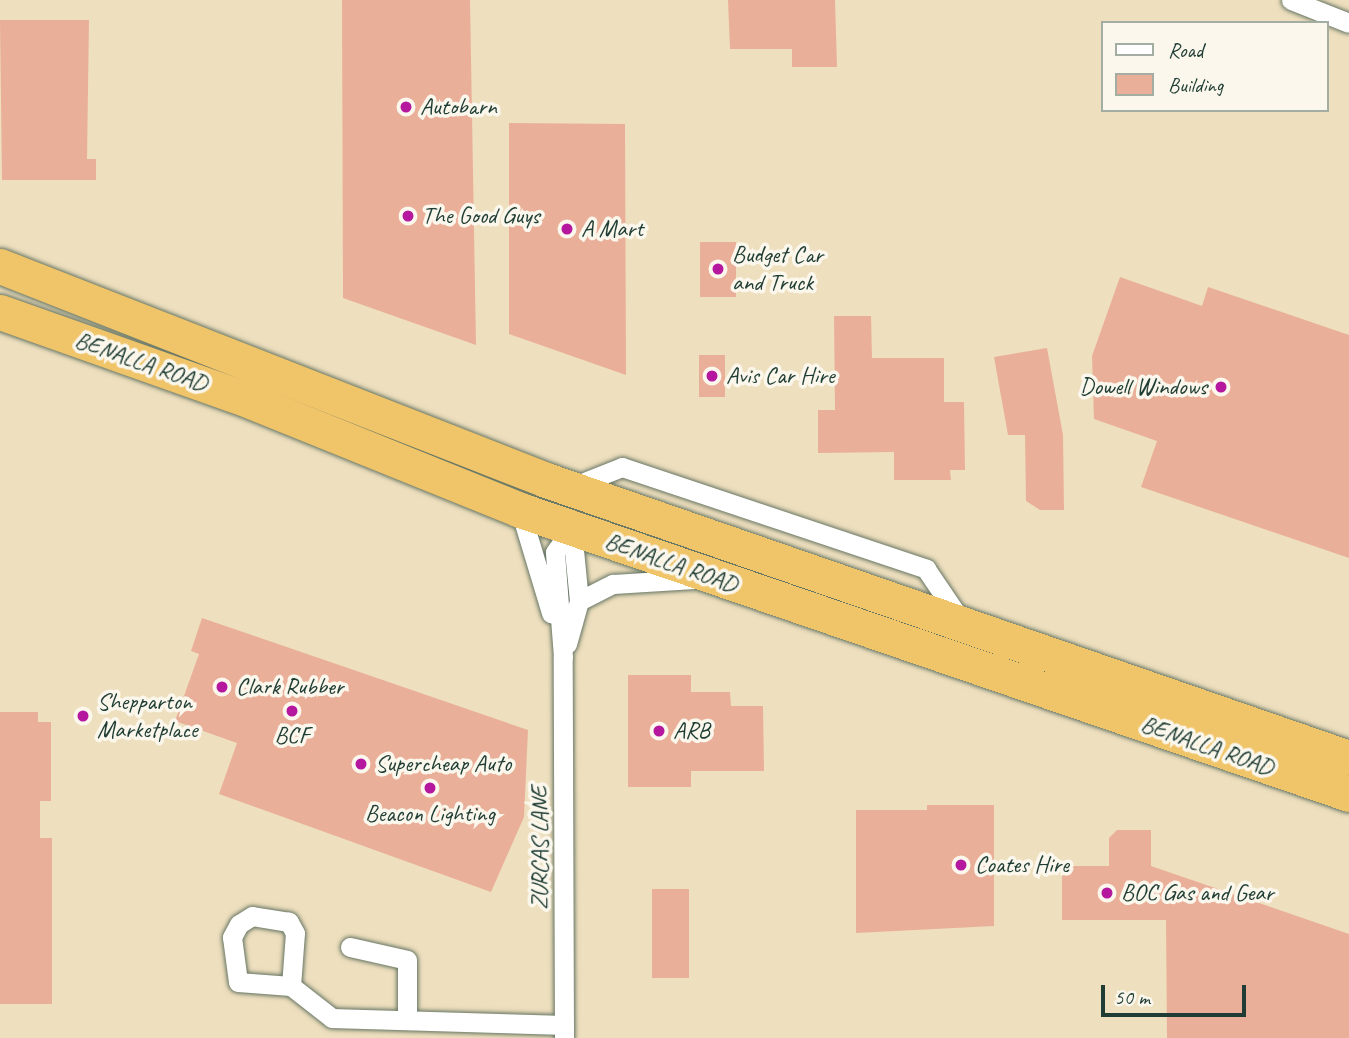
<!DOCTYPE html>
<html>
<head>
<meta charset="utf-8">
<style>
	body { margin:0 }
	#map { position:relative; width:1349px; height:1038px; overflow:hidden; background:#eedfbe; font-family:Caveat,sans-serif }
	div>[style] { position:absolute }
	.building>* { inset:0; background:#eaaf99; transform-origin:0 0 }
	.roads { filter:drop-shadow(0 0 2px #677664) drop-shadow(0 0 2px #677664) }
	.street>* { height:19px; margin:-9.5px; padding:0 9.5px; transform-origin:9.5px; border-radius:9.5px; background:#fff }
	.highway>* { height:35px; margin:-17.5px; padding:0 17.5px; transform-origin:17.5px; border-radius:17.5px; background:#f0c469 }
	.dots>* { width:19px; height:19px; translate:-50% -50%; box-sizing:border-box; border:4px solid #fbf7ec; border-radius:50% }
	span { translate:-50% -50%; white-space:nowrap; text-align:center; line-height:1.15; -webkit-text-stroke:7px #fbf7ec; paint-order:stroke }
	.poi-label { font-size:24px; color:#1f3d34 }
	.left { translate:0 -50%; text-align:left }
	.right { translate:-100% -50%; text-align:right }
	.street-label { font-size:24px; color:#1f3d34 }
	.legend { position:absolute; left:1101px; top:21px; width:228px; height:91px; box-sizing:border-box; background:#fbf7ec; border:2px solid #a3ada2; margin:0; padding:9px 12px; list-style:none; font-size:21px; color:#1f3d34 }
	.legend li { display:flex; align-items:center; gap:14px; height:35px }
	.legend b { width:35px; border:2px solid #a3ada2 }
	.scale { position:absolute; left:1101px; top:985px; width:145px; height:32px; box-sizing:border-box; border:4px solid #1f3d34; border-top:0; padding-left:9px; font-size:21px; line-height:24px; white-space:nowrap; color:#1f3d34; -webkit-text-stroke:5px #fbf7ec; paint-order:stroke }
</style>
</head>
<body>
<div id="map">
	<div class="building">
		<i style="clip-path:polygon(342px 0,470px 0,476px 345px,343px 298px)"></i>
		<i style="clip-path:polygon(728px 0,835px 0,837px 67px,792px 67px,792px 49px,730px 49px)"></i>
		<i style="clip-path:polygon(0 20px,89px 20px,87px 159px,96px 159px,96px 180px,2px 180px)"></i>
		<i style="clip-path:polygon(509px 123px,625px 124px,626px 375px,509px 334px)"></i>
		<i style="left:700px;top:242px;width:36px;height:55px"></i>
		<i style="clip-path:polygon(1120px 277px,1202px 306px,1208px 287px,1349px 335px,1349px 558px,1141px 487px,1157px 441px,1094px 419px,1092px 356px)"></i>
		<i style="clip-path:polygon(834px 316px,871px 316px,872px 358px,944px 358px,944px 402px,964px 402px,965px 470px,950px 470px,951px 480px,894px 480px,894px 452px,818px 453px,818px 410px,835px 410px)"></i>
		<i style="clip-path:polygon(1047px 348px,1063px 435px,1064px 510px,1040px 510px,1026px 501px,1025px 435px,1008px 435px,994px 357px)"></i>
		<i style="left:699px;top:355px;width:26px;height:42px"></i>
		<i style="clip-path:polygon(202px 618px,528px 730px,524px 817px,491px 892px,219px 794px,237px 743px,175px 721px,199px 654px,191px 651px)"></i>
		<i style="clip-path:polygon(628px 675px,691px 675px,691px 692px,730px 692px,731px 706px,763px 706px,764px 771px,691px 771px,691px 787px,628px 787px)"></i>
		<i style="clip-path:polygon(0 712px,38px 712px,38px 722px,51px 722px,51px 801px,40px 801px,40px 838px,52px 838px,52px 1004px,0 1004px)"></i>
		<i style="clip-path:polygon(927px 805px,994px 805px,994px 926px,856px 933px,856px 810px,927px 810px)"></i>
		<i style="clip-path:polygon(1117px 830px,1151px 830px,1151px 866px,1349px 934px,1349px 1038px,1167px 1038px,1166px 920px,1062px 920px,1062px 866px,1109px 866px,1109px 838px)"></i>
		<i style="left:652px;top:889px;width:37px;height:89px"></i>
	</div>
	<div class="roads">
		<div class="street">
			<i style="left:1291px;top:0;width:62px;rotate:21.6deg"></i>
			<i style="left:569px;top:488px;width:57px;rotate:-21.6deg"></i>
			<i style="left:622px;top:467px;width:321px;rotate:18.5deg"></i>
			<i style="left:926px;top:569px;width:64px;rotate:55.8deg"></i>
			<i style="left:520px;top:510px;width:108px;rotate:73.2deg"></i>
			<i style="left:579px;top:601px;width:38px;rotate:-27deg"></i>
			<i style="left:613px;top:584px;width:81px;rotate:-3.5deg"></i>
			<i style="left:567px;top:644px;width:45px;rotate:-74.4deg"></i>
			<i style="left:579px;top:601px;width:72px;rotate:-95.6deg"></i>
			<i style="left:350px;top:947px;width:58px;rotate:12.8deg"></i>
			<i style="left:407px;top:960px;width:59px;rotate:90deg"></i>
			<i style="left:291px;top:986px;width:53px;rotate:-85.7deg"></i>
			<i style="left:295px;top:933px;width:13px;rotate:-119deg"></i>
			<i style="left:289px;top:922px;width:37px;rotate:-171deg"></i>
			<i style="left:252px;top:916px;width:15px;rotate:148deg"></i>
			<i style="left:239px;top:924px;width:15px;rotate:118deg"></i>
			<i style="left:232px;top:937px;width:45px;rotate:82.4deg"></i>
			<i style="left:238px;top:982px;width:53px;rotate:4.3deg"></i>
			<i style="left:291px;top:986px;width:52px;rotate:38deg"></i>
			<i style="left:332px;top:1018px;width:232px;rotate:1.7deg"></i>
			<i style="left:564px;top:1037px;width:380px;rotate:-90.2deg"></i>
			<i style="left:563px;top:657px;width:105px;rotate:-94.4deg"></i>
			<i style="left:555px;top:552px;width:29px;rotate:-54deg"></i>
		</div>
		<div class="highway">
			<i style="left:0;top:266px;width:586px;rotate:21.4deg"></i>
			<i style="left:546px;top:480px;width:850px;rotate:19.1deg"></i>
			<i style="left:0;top:312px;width:258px;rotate:19.5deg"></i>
			<i style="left:243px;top:398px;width:299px;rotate:22deg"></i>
			<i style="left:520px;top:510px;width:876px;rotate:18.91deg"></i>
		</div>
	</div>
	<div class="dots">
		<i style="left:406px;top:107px;background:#b5179e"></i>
		<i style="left:408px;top:216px;background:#b5179e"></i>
		<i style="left:567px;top:229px;background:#b5179e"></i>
		<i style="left:718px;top:269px;background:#b5179e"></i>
		<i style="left:712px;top:376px;background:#b5179e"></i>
		<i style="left:1221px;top:387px;background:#b5179e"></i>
		<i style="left:222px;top:687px;background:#b5179e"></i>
		<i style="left:292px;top:711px;background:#b5179e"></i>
		<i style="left:83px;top:716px;background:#b5179e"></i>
		<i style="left:659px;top:731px;background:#b5179e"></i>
		<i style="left:361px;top:764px;background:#b5179e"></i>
		<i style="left:430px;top:788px;background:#b5179e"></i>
		<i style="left:961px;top:865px;background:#b5179e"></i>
		<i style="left:1107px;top:893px;background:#b5179e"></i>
	</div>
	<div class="poi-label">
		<span class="left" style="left:420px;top:107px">Autobarn</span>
		<span class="left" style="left:422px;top:216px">The Good Guys</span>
		<span class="left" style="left:581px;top:229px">A Mart</span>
		<span class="left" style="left:732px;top:269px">Budget Car<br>and Truck</span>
		<span class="left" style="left:726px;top:376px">Avis Car Hire</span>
		<span class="right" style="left:1207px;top:387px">Dowell Windows</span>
		<span class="left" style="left:236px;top:687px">Clark Rubber</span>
		<span class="left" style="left:97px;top:716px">Shepparton<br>Marketplace</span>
		<span class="left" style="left:673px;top:731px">ARB</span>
		<span style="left:292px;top:736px">BCF</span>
		<span class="left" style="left:375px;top:764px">Supercheap Auto</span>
		<span style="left:430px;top:814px">Beacon Lighting</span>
		<span class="left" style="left:975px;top:865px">Coates Hire</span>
		<span class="left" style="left:1121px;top:893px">BOC Gas and Gear</span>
	</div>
	<div class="street-label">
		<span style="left:141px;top:362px;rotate:19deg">BENALLA ROAD</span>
		<span style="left:671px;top:563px;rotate:19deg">BENALLA ROAD</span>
		<span style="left:1207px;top:746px;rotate:19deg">BENALLA ROAD</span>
		<span style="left:540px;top:848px;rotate:-90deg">ZURCAS LANE</span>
	</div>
	<ul class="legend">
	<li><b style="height:9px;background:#fff"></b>Road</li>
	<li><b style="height:19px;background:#eaaf99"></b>Building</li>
	</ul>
	<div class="scale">50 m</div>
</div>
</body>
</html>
